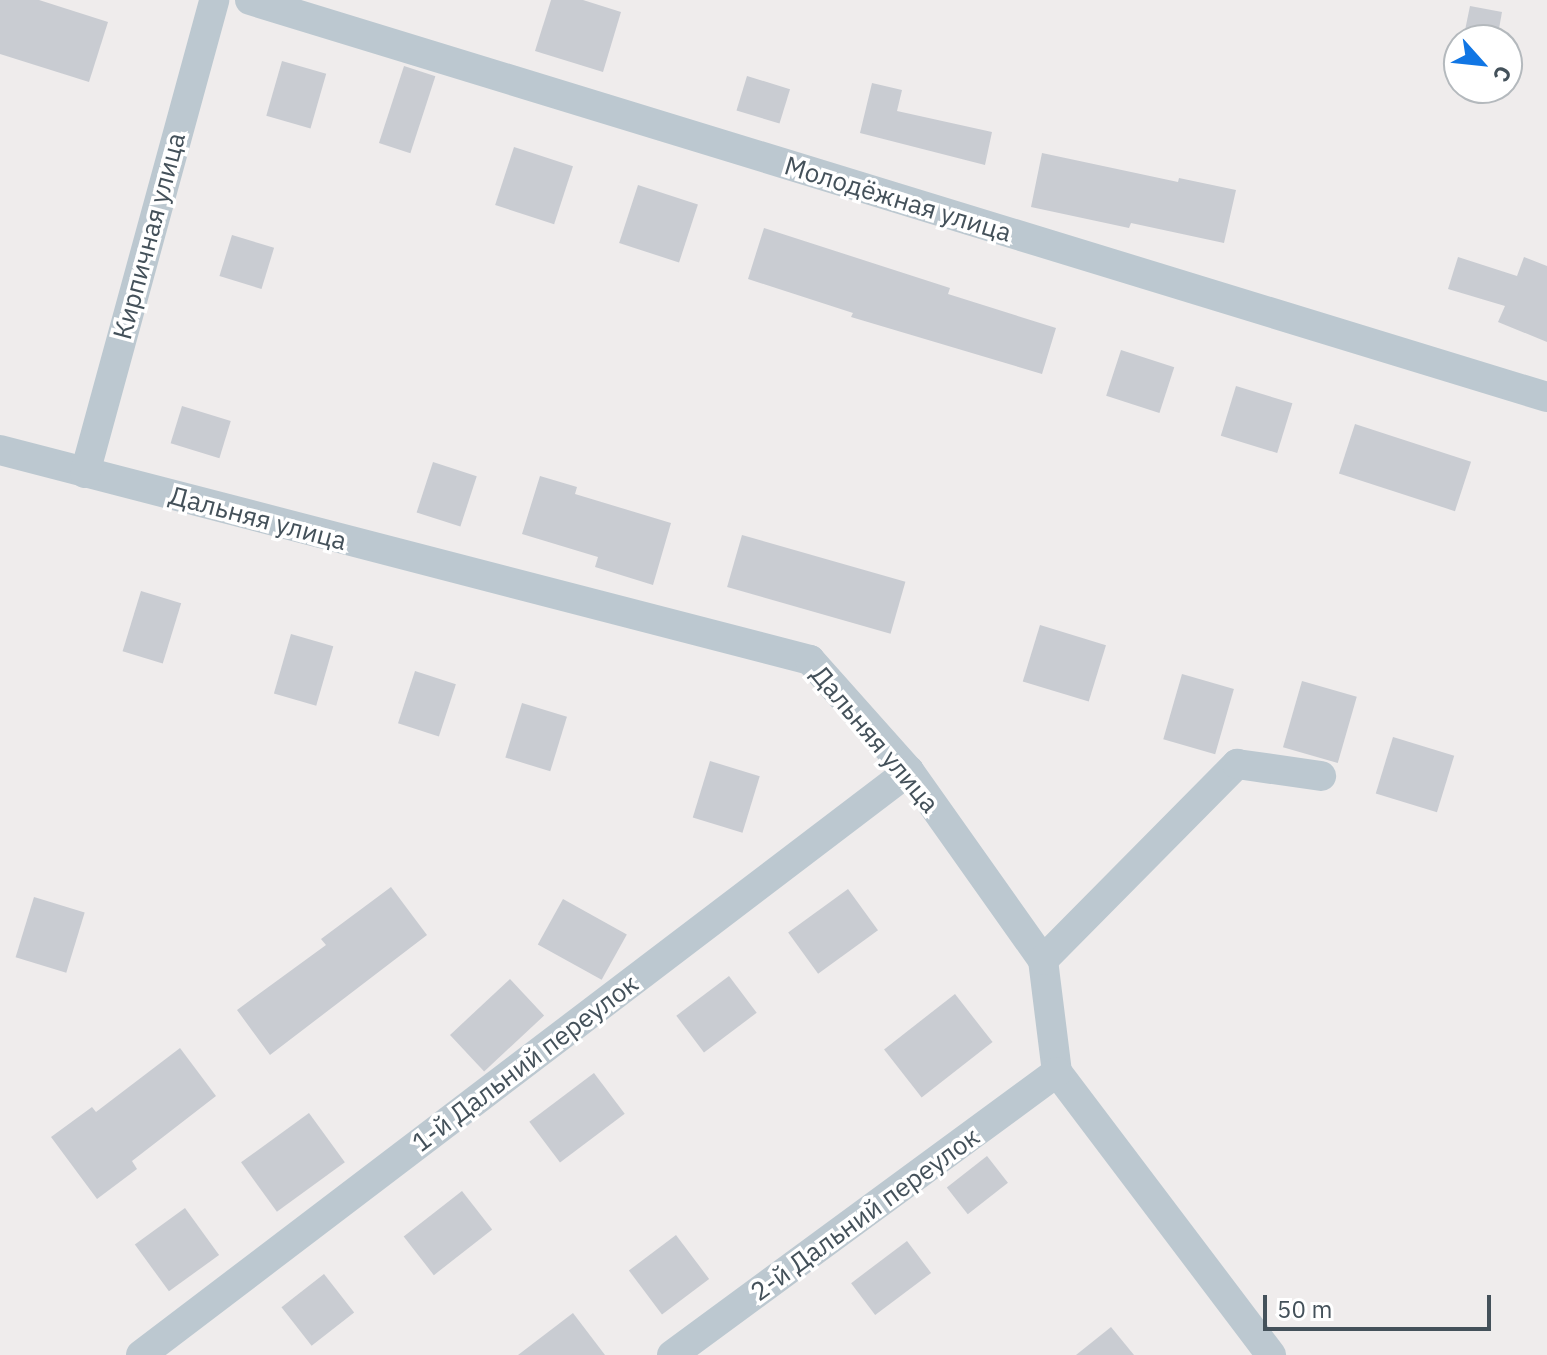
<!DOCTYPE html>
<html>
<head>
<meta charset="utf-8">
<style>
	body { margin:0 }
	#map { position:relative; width:1547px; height:1355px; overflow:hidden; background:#efecec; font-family:"IBM Plex Sans",sans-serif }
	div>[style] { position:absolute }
	.building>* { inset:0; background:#c9ccd2; transform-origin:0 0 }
	.minor>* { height:30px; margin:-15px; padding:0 15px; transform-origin:15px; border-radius:15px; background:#bcc8d0 }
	span { translate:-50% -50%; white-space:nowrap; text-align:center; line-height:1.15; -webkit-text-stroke:7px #fff; paint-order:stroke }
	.street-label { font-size:26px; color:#44515a }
	.north { position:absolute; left:1443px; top:24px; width:80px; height:80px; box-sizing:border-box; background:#fff; border:2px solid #b4b9bd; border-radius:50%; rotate:117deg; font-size:22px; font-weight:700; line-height:32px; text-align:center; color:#44515a }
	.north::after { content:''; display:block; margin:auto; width:28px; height:36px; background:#1176e4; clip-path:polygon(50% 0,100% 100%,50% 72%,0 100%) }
	.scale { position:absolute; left:1263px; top:1295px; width:228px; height:36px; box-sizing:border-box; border:4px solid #44515a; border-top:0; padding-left:10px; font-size:24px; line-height:28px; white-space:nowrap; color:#44515a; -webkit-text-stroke:6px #fff; paint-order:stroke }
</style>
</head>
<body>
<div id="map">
	<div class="building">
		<i style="clip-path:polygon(0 0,39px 0,108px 22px,89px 82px,0 54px)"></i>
		<i style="clip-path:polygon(551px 0,583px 0,621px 12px,603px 72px,535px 51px)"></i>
		<i style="clip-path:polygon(1470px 6px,1502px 12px,1497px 40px,1463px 40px)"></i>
		<i style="left:282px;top:61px;width:46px;height:57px;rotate:16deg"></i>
		<i style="left:404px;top:66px;width:33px;height:81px;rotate:18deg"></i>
		<i style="left:747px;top:76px;width:45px;height:36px;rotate:17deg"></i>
		<i style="clip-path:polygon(872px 83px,902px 90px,897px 111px,992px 132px,985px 165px,860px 133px)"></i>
		<i style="left:514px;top:147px;width:62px;height:61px;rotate:18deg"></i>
		<i style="clip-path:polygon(1042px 153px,1178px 182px,1179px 178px,1236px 190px,1224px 243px,1131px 223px,1129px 228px,1031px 207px)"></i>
		<i style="left:638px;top:185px;width:63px;height:61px;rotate:18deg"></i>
		<i style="clip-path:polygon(764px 228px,950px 288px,948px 294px,1056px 328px,1042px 374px,851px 317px,853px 313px,748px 279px)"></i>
		<i style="left:232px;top:235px;width:44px;height:43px;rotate:17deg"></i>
		<i style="clip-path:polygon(1458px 257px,1517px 276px,1524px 257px,1547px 266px,1547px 342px,1498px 322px,1505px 306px,1448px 289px)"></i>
		<i style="left:1121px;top:350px;width:56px;height:48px;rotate:18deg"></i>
		<i style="left:1236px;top:386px;width:59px;height:52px;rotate:17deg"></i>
		<i style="left:182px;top:406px;width:51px;height:39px;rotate:17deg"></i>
		<i style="left:1355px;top:424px;width:122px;height:52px;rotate:18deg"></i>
		<i style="left:433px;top:462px;width:46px;height:53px;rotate:18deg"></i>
		<i style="clip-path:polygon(540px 476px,577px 487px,575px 494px,671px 523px,653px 585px,595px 567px,598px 557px,522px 534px)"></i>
		<i style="left:742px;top:535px;width:170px;height:54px;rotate:16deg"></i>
		<i style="left:141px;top:591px;width:42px;height:63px;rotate:17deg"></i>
		<i style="left:1040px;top:625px;width:69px;height:59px;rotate:17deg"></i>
		<i style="left:291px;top:634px;width:44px;height:62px;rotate:16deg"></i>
		<i style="left:415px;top:671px;width:43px;height:55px;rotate:18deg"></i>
		<i style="left:1182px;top:674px;width:54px;height:68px;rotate:16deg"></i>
		<i style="left:1302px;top:681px;width:57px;height:69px;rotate:16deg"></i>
		<i style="left:522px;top:703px;width:47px;height:57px;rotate:17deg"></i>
		<i style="left:1393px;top:737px;width:64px;height:59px;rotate:17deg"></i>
		<i style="left:710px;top:761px;width:52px;height:59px;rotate:17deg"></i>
		<i style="clip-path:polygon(391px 887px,427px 935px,270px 1055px,237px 1010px,326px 945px,321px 939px)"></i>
		<i style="left:848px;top:889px;width:51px;height:74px;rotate:54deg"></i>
		<i style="left:34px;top:897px;width:53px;height:63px;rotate:17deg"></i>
		<i style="left:563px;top:899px;width:73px;height:52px;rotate:29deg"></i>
		<i style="left:729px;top:976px;width:46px;height:66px;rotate:53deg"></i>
		<i style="left:510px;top:979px;width:50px;height:82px;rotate:47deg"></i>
		<i style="left:955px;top:994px;width:61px;height:90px;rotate:52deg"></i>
		<i style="clip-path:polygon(180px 1048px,216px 1096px,132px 1161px,137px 1169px,97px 1199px,51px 1137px,92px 1107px,96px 1112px)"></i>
		<i style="left:594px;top:1073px;width:51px;height:81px;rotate:53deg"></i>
		<i style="left:309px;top:1113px;width:61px;height:84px;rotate:54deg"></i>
		<i style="left:987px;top:1156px;width:34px;height:51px;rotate:52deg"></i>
		<i style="left:462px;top:1191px;width:49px;height:74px;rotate:52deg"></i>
		<i style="left:185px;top:1208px;width:58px;height:62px;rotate:54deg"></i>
		<i style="left:676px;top:1235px;width:55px;height:59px;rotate:53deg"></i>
		<i style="left:907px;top:1241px;width:40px;height:70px;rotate:53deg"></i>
		<i style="left:324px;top:1274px;width:49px;height:54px;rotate:52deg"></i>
		<i style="clip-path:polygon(573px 1313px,605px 1355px,518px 1355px)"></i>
		<i style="clip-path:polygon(1111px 1327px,1134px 1355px,1076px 1355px)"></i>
	</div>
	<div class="minor">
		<i style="left:250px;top:0;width:1356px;rotate:17.02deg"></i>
		<i style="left:0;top:450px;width:837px;rotate:14.53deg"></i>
		<i style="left:810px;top:660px;width:149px;rotate:48.3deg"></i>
		<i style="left:909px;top:771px;width:232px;rotate:54.7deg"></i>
		<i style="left:1043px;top:960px;width:113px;rotate:82.9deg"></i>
		<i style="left:1057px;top:1072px;width:355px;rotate:52.9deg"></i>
		<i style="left:85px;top:473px;width:490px;rotate:-74.7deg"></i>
		<i style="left:1043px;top:960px;width:276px;rotate:-45.3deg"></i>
		<i style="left:1237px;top:764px;width:85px;rotate:8.1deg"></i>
		<i style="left:141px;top:1355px;width:965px;rotate:-37.25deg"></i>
		<i style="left:672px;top:1355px;width:478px;rotate:-36.3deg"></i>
	</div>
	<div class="street-label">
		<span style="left:898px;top:199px;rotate:17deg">Молодёжная улица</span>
		<span style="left:149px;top:236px;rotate:-75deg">Кирпичная улица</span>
		<span style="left:258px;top:518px;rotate:15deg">Дальняя улица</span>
		<span style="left:875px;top:739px;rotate:50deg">Дальняя улица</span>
		<span style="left:525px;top:1063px;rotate:-37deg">1-й Дальний переулок</span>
		<span style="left:865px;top:1214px;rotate:-36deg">2-й Дальний переулок</span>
	</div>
	<div class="north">С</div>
	<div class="scale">50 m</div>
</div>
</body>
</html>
